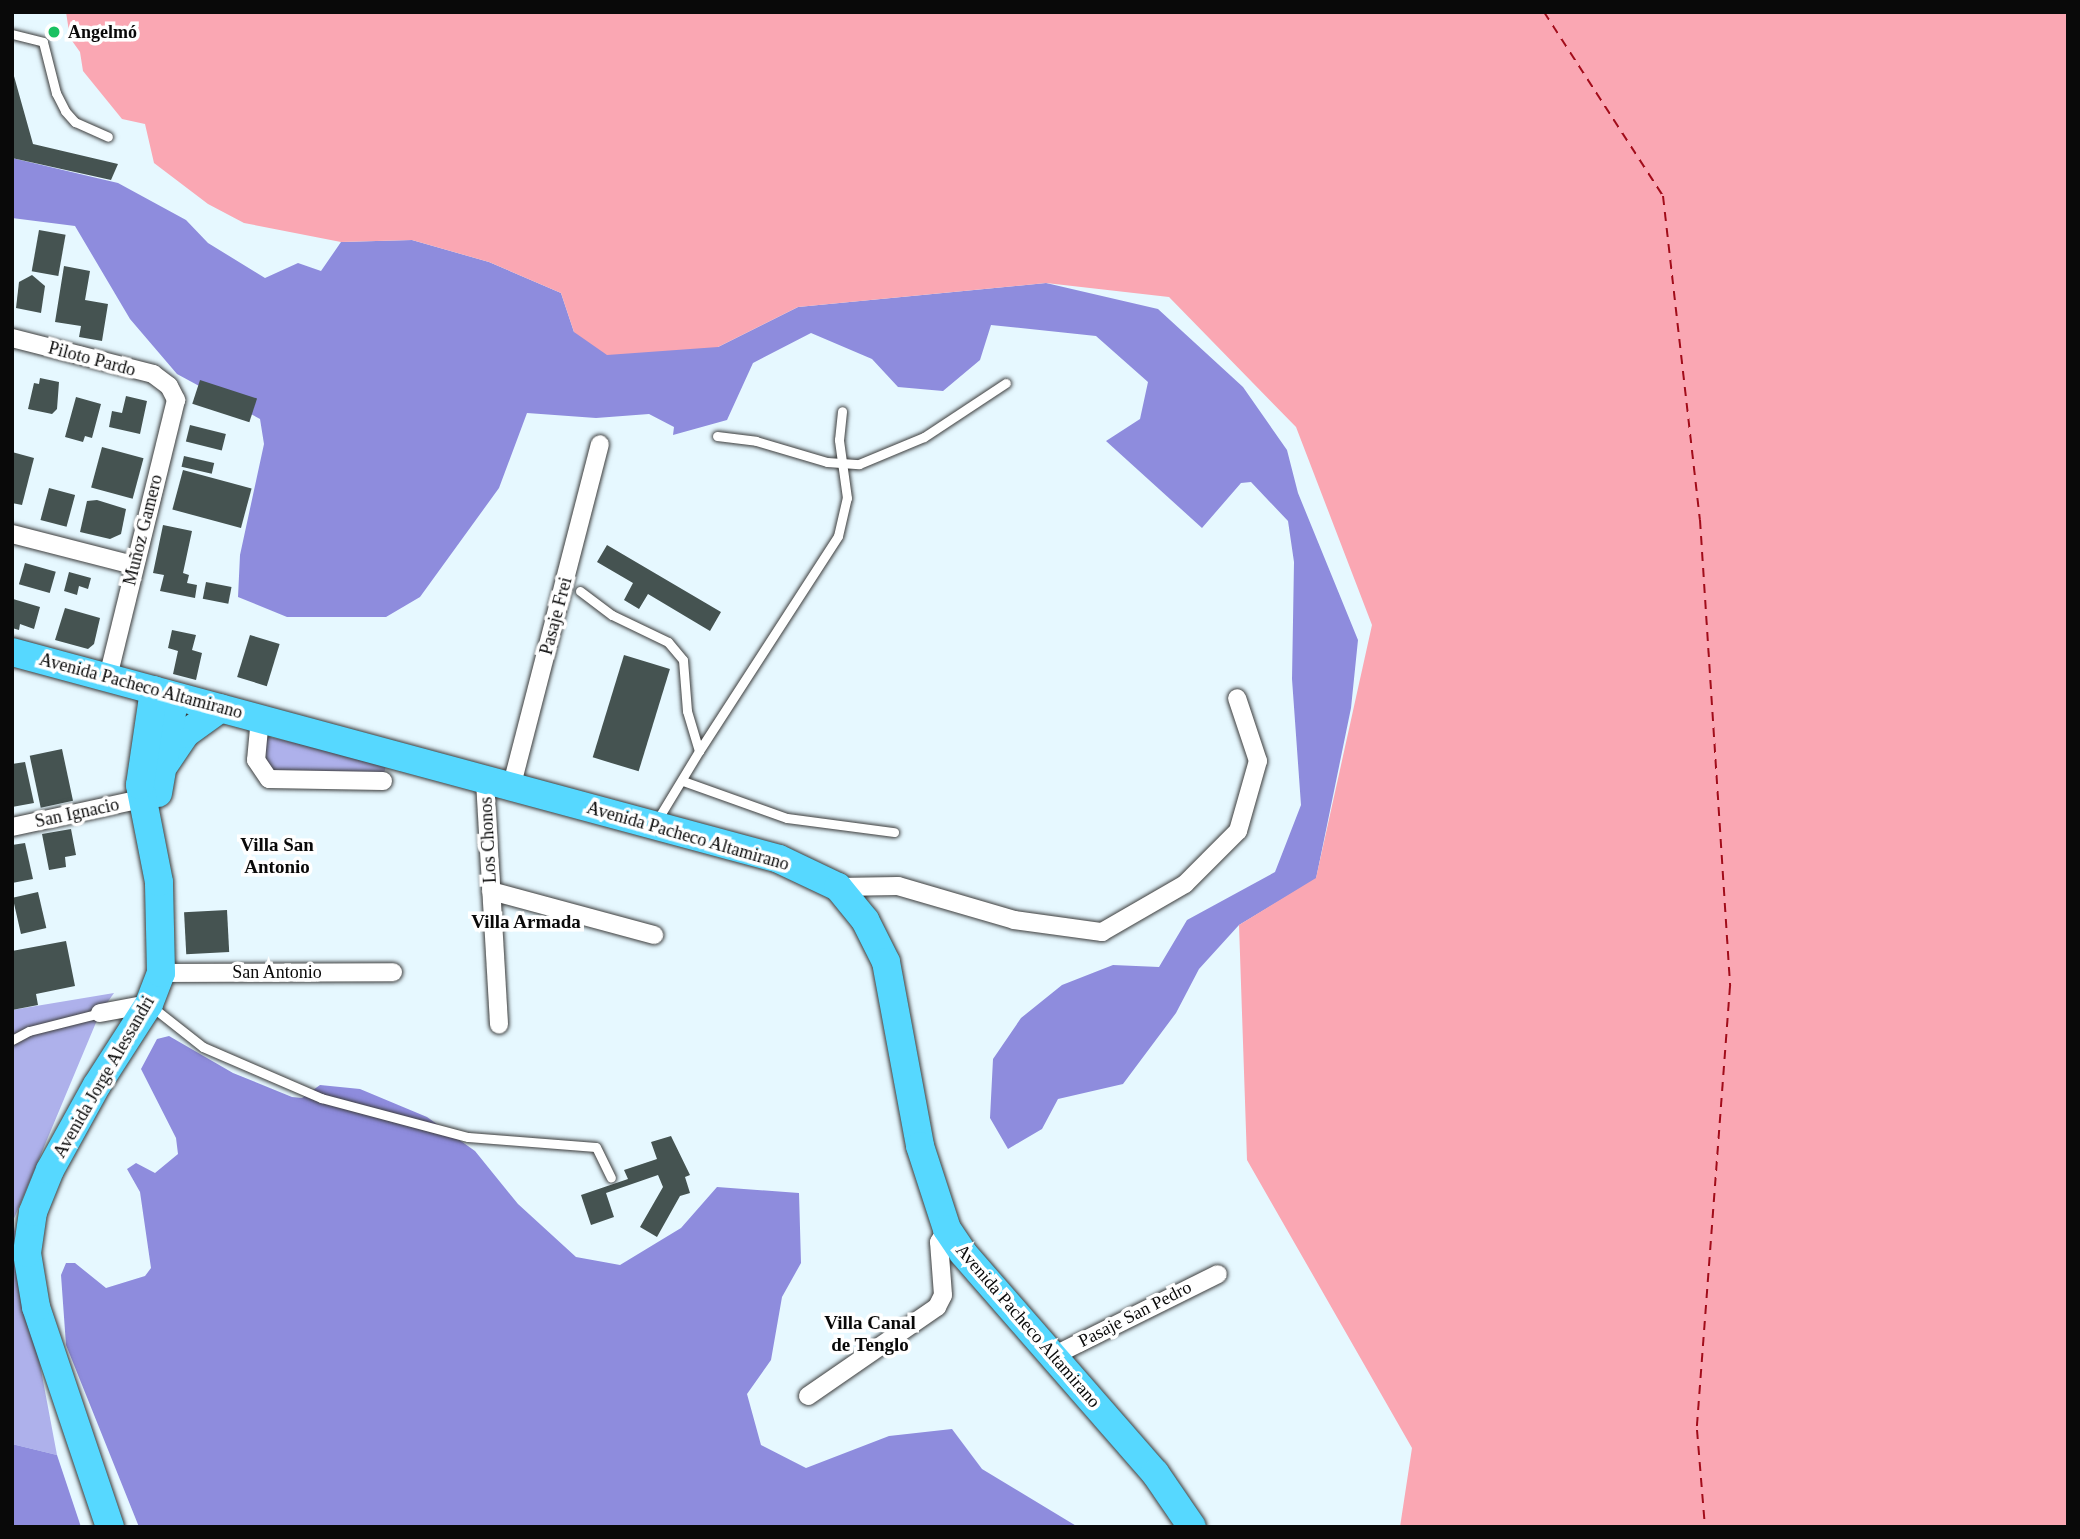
<!DOCTYPE html>
<html>
<head>
<meta charset="utf-8">
<style>
	body { margin:0 }
	#map { position:relative; width:2080px; height:1539px; overflow:hidden; background:#e6f8ff; font-family:"Times New Roman",serif }
	div>[style] { position:absolute }
	.green>* { inset:0; background:#aeb1eb }
	.forest>* { inset:0; background:#8e8cdd }
	.water>* { inset:0; background:#faa7b3 }
	.ferry>* { height:2px; margin-top:-1px; transform-origin:0; background:repeating-linear-gradient(90deg,#a20c1a 0 9px,transparent 0 16px) }
	.building>* { inset:0; background:#455351; transform-origin:0 0 }
	.roads { filter:drop-shadow(0 0 2px #3c3c3c) drop-shadow(0 0 2px #3c3c3c) }
	.lane>* { height:9px; margin:-4.5px; padding:0 4.5px; transform-origin:4.5px; border-radius:4.5px; background:#fff }
	.street>* { height:18px; margin:-9px; padding:0 9px; transform-origin:9px; border-radius:9px; background:#fff }
	.primary>* { height:28px; margin:-14px; padding:0 14px; transform-origin:14px; border-radius:14px; background:#56d8ff }
	.dots>* { width:19px; height:19px; translate:-50% -50%; box-sizing:border-box; border:4px solid #fff; border-radius:50% }
	span { translate:-50% -50%; white-space:nowrap; text-align:center; line-height:1.15; -webkit-text-stroke:7px #fff; paint-order:stroke }
	.poi-label { font-size:18px; color:#090909; font-weight:700 }
	.left { translate:0 -50%; text-align:left }
	.street-label { font-size:18px; color:#090909 }
	.neighbourhood-label { font-size:19px; color:#090909; font-weight:700 }
	.frame { position:absolute; inset:0; border:14px solid #090909; pointer-events:none }
</style>
</head>
<body>
<div id="map">
	<div class="green">
		<i style="clip-path:polygon(265px 736px,386px 764px,385px 770px,383px 775px,267px 774px)"></i>
		<i style="clip-path:polygon(114px 993px,100px 1013px,13px 1221px,57px 1455px,12px 1444px,12px 1010px)"></i>
	</div>
	<div class="forest">
		<i style="clip-path:polygon(12px 158px,118px 183px,186px 220px,208px 243px,265px 278px,298px 263px,321px 271px,341px 242px,412px 240px,489px 262px,561px 293px,574px 332px,718px 347px,798px 307px,1046px 283px,1158px 309px,1243px 387px,1287px 450px,1298px 493px,1358px 640px,1351px 708px,1316px 879px,1239px 925px,1199px 969px,1176px 1013px,1123px 1084px,1058px 1099px,1042px 1129px,1008px 1149px,990px 1118px,993px 1059px,1021px 1018px,1062px 985px,1113px 965px,1159px 967px,1187px 920px,1275px 872px,1301px 805px,1292px 679px,1294px 562px,1288px 521px,1251px 482px,1241px 483px,1202px 528px,1106px 441px,1140px 419px,1148px 382px,1096px 336px,991px 325px,980px 360px,943px 391px,898px 387px,872px 359px,811px 333px,753px 363px,727px 420px,673px 435px,674px 427px,649px 414px,596px 418px,527px 413px,499px 488px,420px 597px,386px 617px,287px 617px,238px 597px,240px 555px,264px 444px,260px 419px,177px 374px,130px 319px,75px 226px,12px 218px)"></i>
		<i style="clip-path:polygon(169px 1036px,233px 1073px,292px 1097px,302px 1098px,320px 1085px,360px 1089px,427px 1117px,475px 1151px,518px 1204px,576px 1257px,620px 1265px,681px 1228px,717px 1187px,799px 1193px,801px 1263px,782px 1297px,771px 1360px,747px 1394px,761px 1445px,806px 1468px,889px 1436px,952px 1429px,982px 1469px,1078px 1527px,139px 1527px,66px 1345px,61px 1275px,66px 1263px,75px 1263px,106px 1288px,145px 1276px,151px 1268px,140px 1192px,127px 1169px,136px 1163px,155px 1173px,178px 1154px,176px 1138px,141px 1069px,157px 1039px)"></i>
		<i style="clip-path:polygon(12px 1444px,57px 1455px,81px 1527px,12px 1527px)"></i>
	</div>
	<div class="water">
		<i style="clip-path:polygon(66px 12px,2068px 12px,2068px 1527px,1400px 1527px,1412px 1448px,1247px 1160px,1239px 925px,1316px 878px,1372px 625px,1296px 427px,1169px 297px,1046px 283px,798px 307px,718px 347px,607px 355px,574px 332px,561px 293px,489px 262px,412px 240px,341px 242px,244px 223px,208px 204px,154px 163px,145px 124px,122px 119px,83px 71px,80px 52px,70px 38px)"></i>
	</div>
	<div class="ferry">
		<i style="left:1544px;top:12px;width:219px;rotate:57.1deg"></i>
		<i style="left:1663px;top:196px;width:326px;rotate:83.5deg"></i>
		<i style="left:1700px;top:520px;width:467px;rotate:86.3deg"></i>
		<i style="left:1730px;top:986px;width:445px;rotate:94.3deg"></i>
		<i style="left:1697px;top:1430px;width:97px;rotate:85.3deg"></i>
	</div>
	<div class="building">
		<i style="clip-path:polygon(12px 69px,33px 144px,118px 164px,111px 180px,12px 158px)"></i>
		<i style="left:39px;top:230px;width:27px;height:42px;rotate:10deg"></i>
		<i style="clip-path:polygon(64px 266px,90px 271px,85px 300px,108px 304px,102px 341px,79px 337px,81px 326px,55px 322px)"></i>
		<i style="clip-path:polygon(32px 275px,45px 286px,41px 313px,16px 308px,19px 282px)"></i>
		<i style="clip-path:polygon(40px 378px,59px 382px,57px 409px,52px 414px,28px 409px,34px 383px,39px 384px)"></i>
		<i style="left:200px;top:380px;width:60px;height:25px;rotate:18deg"></i>
		<i style="clip-path:polygon(126px 396px,147px 401px,140px 434px,109px 427px,112px 411px,122px 413px)"></i>
		<i style="clip-path:polygon(76px 397px,101px 404px,92px 438px,85px 436px,83px 442px,65px 437px)"></i>
		<i style="left:190px;top:425px;width:37px;height:17px;rotate:14deg"></i>
		<i style="left:102px;top:447px;width:43px;height:42px;rotate:15deg"></i>
		<i style="clip-path:polygon(12px 452px,34px 458px,22px 505px,12px 503px)"></i>
		<i style="left:184px;top:456px;width:31px;height:11px;rotate:13deg"></i>
		<i style="left:183px;top:470px;width:71px;height:41px;rotate:15deg"></i>
		<i style="left:49px;top:488px;width:27px;height:33px;rotate:15deg"></i>
		<i style="clip-path:polygon(97px 500px,126px 509px,121px 534px,110px 539px,80px 532px,87px 501px)"></i>
		<i style="clip-path:polygon(163px 525px,192px 531px,183px 573px,189px 575px,187px 583px,197px 585px,195px 598px,160px 591px,164px 575px,153px 573px)"></i>
		<i style="clip-path:polygon(607px 545px,721px 612px,710px 631px,648px 594px,639px 609px,624px 600px,633px 583px,597px 562px)"></i>
		<i style="left:25px;top:563px;width:32px;height:22px;rotate:16deg"></i>
		<i style="clip-path:polygon(69px 572px,91px 578px,88px 589px,79px 586px,77px 595px,64px 591px)"></i>
		<i style="left:206px;top:582px;width:26px;height:17px;rotate:11deg"></i>
		<i style="clip-path:polygon(13px 599px,40px 607px,34px 629px,20px 624px,19px 630px,12px 628px)"></i>
		<i style="clip-path:polygon(65px 608px,100px 618px,94px 644px,88px 649px,55px 640px)"></i>
		<i style="clip-path:polygon(172px 630px,196px 635px,192px 650px,202px 653px,196px 680px,173px 674px,178px 651px,168px 648px)"></i>
		<i style="left:250px;top:635px;width:31px;height:44px;rotate:17deg"></i>
		<i style="left:624px;top:655px;width:48px;height:107px;rotate:17deg"></i>
		<i style="left:62px;top:749px;width:53px;height:33px;rotate:78deg"></i>
		<i style="clip-path:polygon(25px 762px,34px 803px,12px 807px,12px 764px)"></i>
		<i style="clip-path:polygon(71px 829px,76px 855px,65px 857px,66px 867px,49px 870px,42px 834px)"></i>
		<i style="clip-path:polygon(25px 843px,33px 879px,12px 883px,12px 845px)"></i>
		<i style="left:38px;top:892px;width:37px;height:26px;rotate:77deg"></i>
		<i style="left:227px;top:910px;width:42px;height:43px;rotate:87deg"></i>
		<i style="clip-path:polygon(66px 941px,75px 986px,36px 994px,38px 1005px,12px 1010px,12px 951px)"></i>
		<i style="clip-path:polygon(671px 1136px,690px 1175px,685px 1177px,690px 1193px,680px 1196px,657px 1237px,640px 1227px,663px 1187px,658px 1175px,606px 1193px,614px 1217px,591px 1225px,581px 1195px,628px 1179px,624px 1170px,657px 1159px,651px 1142px)"></i>
	</div>
	<div class="roads">
		<div class="lane">
			<i style="left:12px;top:34px;width:32px;rotate:14deg"></i>
			<i style="left:43px;top:42px;width:53px;rotate:75.7deg"></i>
			<i style="left:56px;top:93px;width:20px;rotate:63deg"></i>
			<i style="left:65px;top:111px;width:15px;rotate:48deg"></i>
			<i style="left:75px;top:122px;width:36px;rotate:24deg"></i>
			<i style="left:717px;top:436px;width:39px;rotate:7deg"></i>
			<i style="left:756px;top:441px;width:74px;rotate:16.5deg"></i>
			<i style="left:827px;top:462px;width:32px;rotate:4deg"></i>
			<i style="left:859px;top:464px;width:70px;rotate:-22.6deg"></i>
			<i style="left:924px;top:437px;width:98px;rotate:-33.4deg"></i>
			<i style="left:580px;top:591px;width:40px;rotate:37deg"></i>
			<i style="left:612px;top:615px;width:62px;rotate:25.7deg"></i>
			<i style="left:668px;top:642px;width:23px;rotate:50deg"></i>
			<i style="left:683px;top:660px;width:51px;rotate:85.5deg"></i>
			<i style="left:687px;top:711px;width:42px;rotate:73.3deg"></i>
			<i style="left:699px;top:751px;width:83px;rotate:121.2deg"></i>
			<i style="left:699px;top:751px;width:256px;rotate:-57.1deg"></i>
			<i style="left:838px;top:536px;width:39px;rotate:-77deg"></i>
			<i style="left:847px;top:498px;width:59px;rotate:-97.9deg"></i>
			<i style="left:839px;top:440px;width:29px;rotate:-84deg"></i>
			<i style="left:683px;top:781px;width:110px;rotate:19.6deg"></i>
			<i style="left:787px;top:818px;width:108px;rotate:7.5deg"></i>
			<i style="left:151px;top:1006px;width:66px;rotate:38.3deg"></i>
			<i style="left:203px;top:1047px;width:129px;rotate:23.4deg"></i>
			<i style="left:321px;top:1098px;width:152px;rotate:14.9deg"></i>
			<i style="left:468px;top:1137px;width:128px;rotate:4.5deg"></i>
			<i style="left:596px;top:1147px;width:34px;rotate:64deg"></i>
			<i style="left:12px;top:1040px;width:19px;rotate:-28deg"></i>
			<i style="left:29px;top:1031px;width:73px;rotate:-14.2deg"></i>
		</div>
		<div class="street">
			<i style="left:12px;top:338px;width:146px;rotate:14.3deg"></i>
			<i style="left:153px;top:374px;width:20px;rotate:37deg"></i>
			<i style="left:169px;top:386px;width:16px;rotate:63deg"></i>
			<i style="left:176px;top:400px;width:284px;rotate:103.8deg"></i>
			<i style="left:12px;top:534px;width:125px;rotate:14.4deg"></i>
			<i style="left:260px;top:718px;width:42px;rotate:95.4deg"></i>
			<i style="left:256px;top:760px;width:23px;rotate:56deg"></i>
			<i style="left:269px;top:779px;width:114px;rotate:1deg"></i>
			<i style="left:485px;top:781px;width:244px;rotate:86.7deg"></i>
			<i style="left:511px;top:788px;width:355px;rotate:-75.5deg"></i>
			<i style="left:12px;top:827px;width:133px;rotate:-12.2deg"></i>
			<i style="left:838px;top:887px;width:60px;rotate:-1deg"></i>
			<i style="left:898px;top:886px;width:121px;rotate:16.3deg"></i>
			<i style="left:1014px;top:920px;width:89px;rotate:7.8deg"></i>
			<i style="left:1102px;top:932px;width:96px;rotate:-30deg"></i>
			<i style="left:1185px;top:884px;width:75px;rotate:-45deg"></i>
			<i style="left:1238px;top:831px;width:73px;rotate:-74.1deg"></i>
			<i style="left:1258px;top:761px;width:66px;rotate:-108.4deg"></i>
			<i style="left:491px;top:891px;width:169px;rotate:15.1deg"></i>
			<i style="left:161px;top:973px;width:232px;rotate:-0.2deg"></i>
			<i style="left:100px;top:1013px;width:50px;rotate:-10.4deg"></i>
			<i style="left:1053px;top:1356px;width:184px;rotate:-26.4deg"></i>
			<i style="left:808px;top:1396px;width:157px;rotate:-34.6deg"></i>
			<i style="left:937px;top:1307px;width:13px;rotate:-63deg"></i>
			<i style="left:943px;top:1295px;width:53px;rotate:-94.3deg"></i>
			<i style="left:939px;top:1242px;width:15px;rotate:-58deg"></i>
		</div>
		<div class="primary">
			<i style="left:12px;top:652px;width:794px;rotate:15.1deg"></i>
			<i style="left:779px;top:859px;width:65px;rotate:25.4deg"></i>
			<i style="left:838px;top:887px;width:43px;rotate:50.7deg"></i>
			<i style="left:865px;top:920px;width:47px;rotate:63.4deg"></i>
			<i style="left:886px;top:962px;width:187px;rotate:79.5deg"></i>
			<i style="left:920px;top:1146px;width:87px;rotate:72deg"></i>
			<i style="left:947px;top:1229px;width:29px;rotate:56deg"></i>
			<i style="left:963px;top:1253px;width:292px;rotate:48.9deg"></i>
			<i style="left:1155px;top:1473px;width:65px;rotate:55.6deg"></i>
			<i style="left:165px;top:764px;width:36px;rotate:-56deg"></i>
			<i style="left:185px;top:734px;width:44px;rotate:-35.8deg"></i>
			<i style="left:158px;top:793px;width:98px;rotate:-80.1deg"></i>
			<i style="left:110px;top:1527px;width:232px;rotate:-108.6deg"></i>
			<i style="left:36px;top:1307px;width:55px;rotate:-99.5deg"></i>
			<i style="left:27px;top:1253px;width:41px;rotate:-81.7deg"></i>
			<i style="left:33px;top:1212px;width:45px;rotate:-68deg"></i>
			<i style="left:50px;top:1170px;width:97px;rotate:-61.1deg"></i>
			<i style="left:97px;top:1085px;width:96px;rotate:-57.3deg"></i>
			<i style="left:149px;top:1004px;width:33px;rotate:-69deg"></i>
			<i style="left:161px;top:973px;width:91px;rotate:-91.3deg"></i>
			<i style="left:159px;top:882px;width:99px;rotate:-101.1deg"></i>
			<i style="left:140px;top:785px;width:96px;rotate:-81.6deg"></i>
		</div>
	</div>
	<div class="dots">
		<i style="left:54px;top:32px;background:#1ac161"></i>
	</div>
	<div class="poi-label">
		<span class="left" style="left:68px;top:32px">Angelmó</span>
	</div>
	<div class="street-label">
		<span style="left:92px;top:359px;rotate:15deg">Piloto Pardo</span>
		<span style="left:143px;top:530px;rotate:-76deg">Muñoz Gamero</span>
		<span style="left:556px;top:616px;rotate:-75deg">Pasaje Frei</span>
		<span style="left:141px;top:686px;rotate:15deg">Avenida Pacheco Altamirano</span>
		<span style="left:77px;top:813px;rotate:-12deg">San Ignacio</span>
		<span style="left:688px;top:836px;rotate:16deg">Avenida Pacheco Altamirano</span>
		<span style="left:488px;top:840px;rotate:-93deg">Los Chonos</span>
		<span style="left:277px;top:972px">San Antonio</span>
		<span style="left:104px;top:1077px;rotate:-60deg">Avenida Jorge Alessandri</span>
		<span style="left:1135px;top:1314px;rotate:-27deg">Pasaje San Pedro</span>
		<span style="left:1028px;top:1326px;rotate:49deg">Avenida Pacheco Altamirano</span>
	</div>
	<div class="neighbourhood-label">
		<span style="left:277px;top:856px">Villa San<br>Antonio</span>
		<span style="left:526px;top:922px">Villa Armada</span>
		<span style="left:870px;top:1334px">Villa Canal<br>de Tenglo</span>
	</div>
	<div class="frame"></div>
</div>
</body>
</html>
